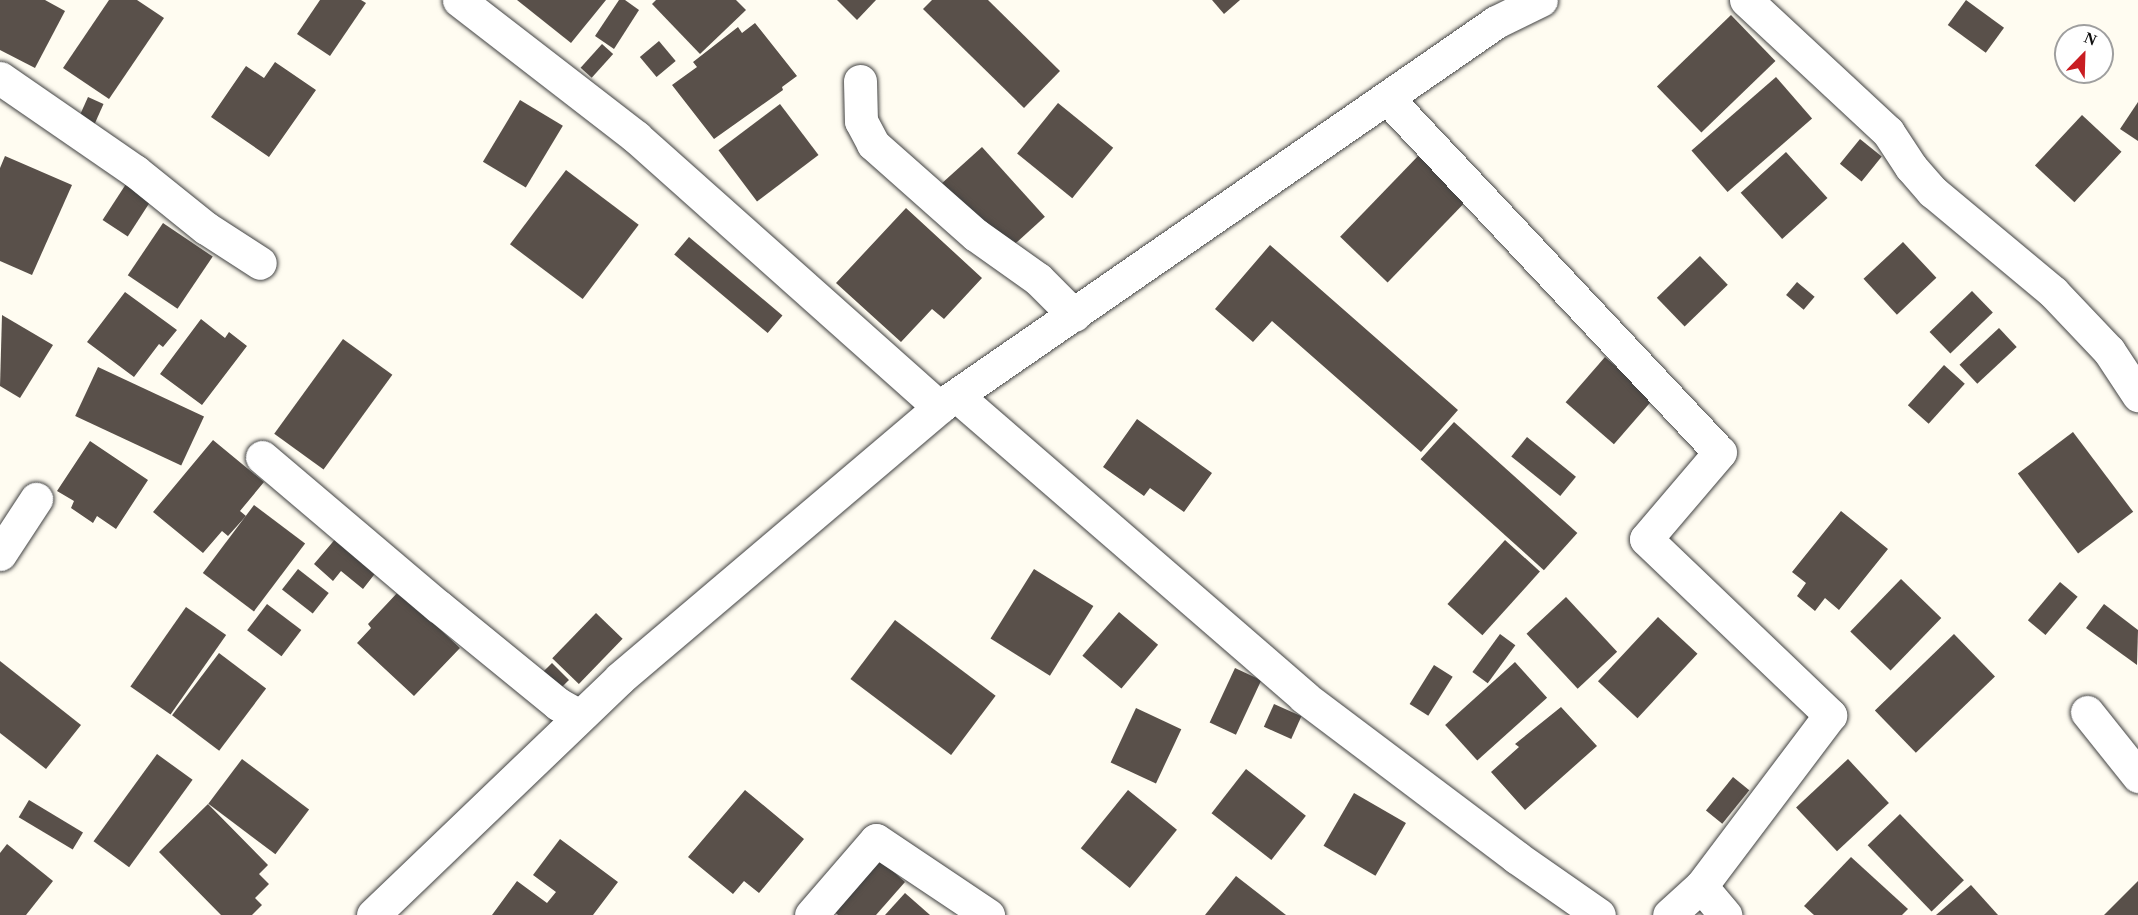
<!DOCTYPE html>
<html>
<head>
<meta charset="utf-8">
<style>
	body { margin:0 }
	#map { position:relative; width:2138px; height:915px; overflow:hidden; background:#fffcf1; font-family:"Times New Roman",serif }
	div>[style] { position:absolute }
	.building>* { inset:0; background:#59504a; transform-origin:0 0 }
	.roads { filter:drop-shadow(0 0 2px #424242) drop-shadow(0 0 2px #424242) }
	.street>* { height:33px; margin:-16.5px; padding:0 16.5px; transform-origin:16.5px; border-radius:16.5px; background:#fff }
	span { translate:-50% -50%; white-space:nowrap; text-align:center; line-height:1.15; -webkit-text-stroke:6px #fff; paint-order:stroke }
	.north { position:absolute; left:2054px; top:24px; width:60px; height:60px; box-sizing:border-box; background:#fff; border:2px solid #9f9f9f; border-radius:50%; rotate:23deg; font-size:16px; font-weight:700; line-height:24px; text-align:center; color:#0f0f0f }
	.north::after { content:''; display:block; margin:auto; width:21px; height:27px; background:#c91d22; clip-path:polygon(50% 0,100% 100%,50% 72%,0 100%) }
</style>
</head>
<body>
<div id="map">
	<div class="building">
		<i style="clip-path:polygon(0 0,45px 0,65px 11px,35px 68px,0 50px)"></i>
		<i style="clip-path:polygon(109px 0,137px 0,164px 18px,109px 99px,63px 68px)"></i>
		<i style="clip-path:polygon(320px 0,361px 0,366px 3px,330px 56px,297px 34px)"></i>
		<i style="clip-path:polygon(517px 0,606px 0,571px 43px)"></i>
		<i style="clip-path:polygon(619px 0,625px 0,639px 10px,614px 49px,595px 36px)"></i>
		<i style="clip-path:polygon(656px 0,736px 0,746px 10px,700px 54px,652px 4px)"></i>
		<i style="clip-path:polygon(837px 0,876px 0,857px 20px)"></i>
		<i style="clip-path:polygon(932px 0,988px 0,1060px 71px,1024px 108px,923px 9px)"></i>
		<i style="clip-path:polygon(1212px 0,1240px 0,1224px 14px)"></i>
		<i style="left:1966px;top:0;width:47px;height:31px;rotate:36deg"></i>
		<i style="left:1731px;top:15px;width:64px;height:103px;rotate:46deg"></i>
		<i style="clip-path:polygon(755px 23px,797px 76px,782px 87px,783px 90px,714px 139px,672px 85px,697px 67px,693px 62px,738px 27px,742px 33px)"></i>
		<i style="left:659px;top:41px;width:26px;height:25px;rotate:50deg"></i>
		<i style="left:602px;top:44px;width:15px;height:32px;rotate:42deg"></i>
		<i style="clip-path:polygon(275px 62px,316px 90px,269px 157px,211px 117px,246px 66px,264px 78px)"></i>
		<i style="left:1776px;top:77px;width:55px;height:112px;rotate:49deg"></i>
		<i style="left:88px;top:97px;width:17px;height:22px;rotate:24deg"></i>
		<i style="left:520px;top:100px;width:50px;height:72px;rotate:31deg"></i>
		<i style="clip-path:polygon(2138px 102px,2138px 141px,2120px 129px)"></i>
		<i style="left:1058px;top:103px;width:71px;height:65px;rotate:39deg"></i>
		<i style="left:780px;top:104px;width:64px;height:77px;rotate:53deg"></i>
		<i style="left:2082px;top:115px;width:54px;height:69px;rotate:43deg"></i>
		<i style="left:1860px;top:139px;width:28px;height:32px;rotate:39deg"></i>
		<i style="left:982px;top:147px;width:94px;height:54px;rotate:48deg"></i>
		<i style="left:1786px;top:152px;width:62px;height:61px;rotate:48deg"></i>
		<i style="left:1420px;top:154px;width:66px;height:115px;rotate:44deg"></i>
		<i style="clip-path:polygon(5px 156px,72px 185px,32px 275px,0 261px,0 168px)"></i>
		<i style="left:566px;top:170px;width:91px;height:93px;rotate:37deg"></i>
		<i style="left:126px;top:184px;width:30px;height:43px;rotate:33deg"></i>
		<i style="clip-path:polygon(906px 208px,982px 278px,944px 319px,932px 309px,901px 342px,836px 283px)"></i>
		<i style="left:163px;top:223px;width:60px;height:63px;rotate:34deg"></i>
		<i style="left:689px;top:237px;width:122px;height:23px;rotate:40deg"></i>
		<i style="left:1903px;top:242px;width:49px;height:54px;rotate:47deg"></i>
		<i style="clip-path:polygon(1270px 245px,1458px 410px,1421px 452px,1272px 321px,1253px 342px,1215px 309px)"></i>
		<i style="left:1700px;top:256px;width:40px;height:60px;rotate:46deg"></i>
		<i style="left:1797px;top:282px;width:23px;height:17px;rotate:40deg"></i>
		<i style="left:1972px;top:291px;width:30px;height:59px;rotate:46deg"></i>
		<i style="clip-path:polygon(125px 292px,177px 330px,163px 347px,159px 344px,134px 377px,87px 342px)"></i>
		<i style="clip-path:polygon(2px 315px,53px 345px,20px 398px,0 386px)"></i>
		<i style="clip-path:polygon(201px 319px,225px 338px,229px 332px,247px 346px,202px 405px,160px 374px)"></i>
		<i style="left:1999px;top:328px;width:26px;height:54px;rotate:47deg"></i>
		<i style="left:343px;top:339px;width:61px;height:117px;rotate:36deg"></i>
		<i style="left:1605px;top:357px;width:64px;height:60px;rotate:41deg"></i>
		<i style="left:1944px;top:365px;width:28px;height:54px;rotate:42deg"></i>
		<i style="left:98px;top:367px;width:117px;height:54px;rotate:25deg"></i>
		<i style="clip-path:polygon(1137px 419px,1212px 473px,1184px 512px,1150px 488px,1144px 496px,1103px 467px)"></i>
		<i style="left:1454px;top:422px;width:166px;height:50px;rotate:42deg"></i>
		<i style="left:2073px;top:432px;width:100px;height:69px;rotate:53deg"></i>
		<i style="left:1527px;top:437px;width:63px;height:25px;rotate:39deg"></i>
		<i style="clip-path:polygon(213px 440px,264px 482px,240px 511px,246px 516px,228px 536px,222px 531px,203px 553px,153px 512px)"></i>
		<i style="clip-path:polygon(90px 441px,148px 480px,116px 529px,97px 516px,93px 523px,71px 508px,74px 501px,57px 491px)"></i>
		<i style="left:254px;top:505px;width:64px;height:85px;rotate:37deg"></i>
		<i style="clip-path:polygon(1841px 511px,1888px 549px,1839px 610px,1825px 598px,1815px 611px,1797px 596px,1806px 583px,1792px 572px)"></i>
		<i style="clip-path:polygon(337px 537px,377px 571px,363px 589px,341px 571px,333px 581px,314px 564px)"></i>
		<i style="left:1505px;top:540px;width:47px;height:86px;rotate:42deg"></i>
		<i style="left:298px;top:569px;width:39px;height:26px;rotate:38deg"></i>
		<i style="left:1034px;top:569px;width:70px;height:82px;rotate:32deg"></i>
		<i style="left:1901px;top:579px;width:56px;height:73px;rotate:44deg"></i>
		<i style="left:2060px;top:582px;width:23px;height:50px;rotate:40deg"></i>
		<i style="clip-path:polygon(399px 591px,460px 648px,414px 696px,357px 643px,371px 628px,368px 624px)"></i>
		<i style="left:1566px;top:597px;width:75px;height:54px;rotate:47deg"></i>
		<i style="left:267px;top:604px;width:43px;height:33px;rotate:37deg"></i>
		<i style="clip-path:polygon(2104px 604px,2138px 630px,2137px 665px,2086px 628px)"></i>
		<i style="left:186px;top:607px;width:49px;height:97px;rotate:35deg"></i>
		<i style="left:1119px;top:612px;width:51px;height:57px;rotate:40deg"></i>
		<i style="left:596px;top:613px;width:37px;height:63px;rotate:44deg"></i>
		<i style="left:1658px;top:617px;width:54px;height:88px;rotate:43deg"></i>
		<i style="left:895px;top:620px;width:126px;height:74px;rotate:37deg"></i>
		<i style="left:1500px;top:634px;width:19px;height:47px;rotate:36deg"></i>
		<i style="left:1954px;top:634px;width:59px;height:110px;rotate:46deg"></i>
		<i style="left:219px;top:653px;width:59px;height:78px;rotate:37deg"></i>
		<i style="clip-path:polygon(0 661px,81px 725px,46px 769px,0 733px)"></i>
		<i style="left:1515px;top:662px;width:48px;height:94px;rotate:48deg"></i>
		<i style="left:552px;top:663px;width:24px;height:16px;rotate:45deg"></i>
		<i style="left:1434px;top:665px;width:22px;height:46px;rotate:32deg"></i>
		<i style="left:1235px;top:668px;width:29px;height:60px;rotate:25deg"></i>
		<i style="left:1274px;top:704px;width:30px;height:25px;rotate:24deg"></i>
		<i style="clip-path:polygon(1561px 707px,1597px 746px,1525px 810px,1491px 772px,1519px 747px,1515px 744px)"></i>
		<i style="left:1136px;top:708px;width:50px;height:60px;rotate:25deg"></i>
		<i style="left:157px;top:754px;width:44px;height:108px;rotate:36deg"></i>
		<i style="left:242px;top:759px;width:84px;height:56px;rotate:37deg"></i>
		<i style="left:1848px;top:759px;width:60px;height:71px;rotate:47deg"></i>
		<i style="left:1246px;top:769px;width:76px;height:56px;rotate:38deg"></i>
		<i style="left:1733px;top:777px;width:21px;height:43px;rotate:39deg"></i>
		<i style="clip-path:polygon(745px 790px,804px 839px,759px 893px,744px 881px,733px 894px,688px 857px)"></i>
		<i style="left:1128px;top:790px;width:63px;height:75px;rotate:39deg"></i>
		<i style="left:1354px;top:793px;width:60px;height:61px;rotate:30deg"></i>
		<i style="left:29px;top:800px;width:63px;height:20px;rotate:31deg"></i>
		<i style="clip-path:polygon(208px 804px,268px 865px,259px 874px,269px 884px,255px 898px,262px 905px,252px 915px,221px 915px,159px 852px)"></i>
		<i style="left:1900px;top:814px;width:92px;height:45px;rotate:46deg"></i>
		<i style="clip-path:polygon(560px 839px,618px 882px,593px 915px,492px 915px,517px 881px,547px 903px,556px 892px,533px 875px)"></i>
		<i style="clip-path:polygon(7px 844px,53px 881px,26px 915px,0 915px,0 853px)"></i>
		<i style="clip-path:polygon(877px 857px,905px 882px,876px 915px,838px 915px,831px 909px)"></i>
		<i style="clip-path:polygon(1851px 857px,1908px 909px,1902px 915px,1814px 915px,1804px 906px)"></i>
		<i style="clip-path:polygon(1236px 876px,1286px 915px,1205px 915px)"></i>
		<i style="clip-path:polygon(2138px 881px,2138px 915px,2104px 915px)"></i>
		<i style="clip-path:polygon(1971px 885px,1998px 915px,1936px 915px)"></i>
		<i style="clip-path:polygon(905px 893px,930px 915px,885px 915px)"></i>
	</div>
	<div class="roads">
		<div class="street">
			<i style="left:459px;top:0;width:224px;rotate:37.7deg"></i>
			<i style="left:636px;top:137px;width:406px;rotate:41.7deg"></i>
			<i style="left:1746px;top:0;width:194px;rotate:42.9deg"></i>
			<i style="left:1888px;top:132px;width:42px;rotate:56.7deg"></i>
			<i style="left:1911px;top:167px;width:33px;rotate:49deg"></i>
			<i style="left:1933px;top:192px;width:156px;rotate:39.8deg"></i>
			<i style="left:2053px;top:292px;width:81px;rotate:46.5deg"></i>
			<i style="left:2109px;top:351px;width:53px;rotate:56.6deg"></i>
			<i style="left:0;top:78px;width:164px;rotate:34.6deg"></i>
			<i style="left:135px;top:171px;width:91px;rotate:38.8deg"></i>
			<i style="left:206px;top:228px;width:64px;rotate:32.9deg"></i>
			<i style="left:860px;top:81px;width:40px;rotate:88.6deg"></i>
			<i style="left:861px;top:121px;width:26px;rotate:62deg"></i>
			<i style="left:873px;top:144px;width:137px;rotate:41.5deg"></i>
			<i style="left:976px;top:235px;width:76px;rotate:35.4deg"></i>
			<i style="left:1038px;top:279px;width:51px;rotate:45deg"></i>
			<i style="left:1387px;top:98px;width:486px;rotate:46.8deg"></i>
			<i style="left:1720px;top:452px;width:114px;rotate:130.4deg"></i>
			<i style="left:1646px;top:539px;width:255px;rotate:43.7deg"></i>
			<i style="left:1830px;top:715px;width:214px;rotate:127deg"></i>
			<i style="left:1701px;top:886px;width:43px;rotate:137.8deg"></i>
			<i style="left:957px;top:396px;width:459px;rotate:40.9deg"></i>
			<i style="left:1304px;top:697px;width:266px;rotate:37deg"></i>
			<i style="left:1516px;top:857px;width:101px;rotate:34.9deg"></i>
			<i style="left:262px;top:457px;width:231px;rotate:40.3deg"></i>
			<i style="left:438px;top:606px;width:155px;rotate:39.2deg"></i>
			<i style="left:558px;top:704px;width:25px;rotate:29deg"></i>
			<i style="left:0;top:554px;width:66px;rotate:-56.8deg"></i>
			<i style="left:2087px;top:712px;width:82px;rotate:51.4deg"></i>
			<i style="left:1701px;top:886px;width:38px;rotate:50deg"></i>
			<i style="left:373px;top:915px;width:342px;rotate:-43.8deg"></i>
			<i style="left:620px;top:678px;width:419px;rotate:-40.3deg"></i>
			<i style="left:939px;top:407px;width:677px;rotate:-34.65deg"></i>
			<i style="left:1496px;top:22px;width:50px;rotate:-26.1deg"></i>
			<i style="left:811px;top:915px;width:99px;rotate:-49.1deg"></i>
			<i style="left:876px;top:840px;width:135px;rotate:33.8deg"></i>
		</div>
	</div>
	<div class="north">N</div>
</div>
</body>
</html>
